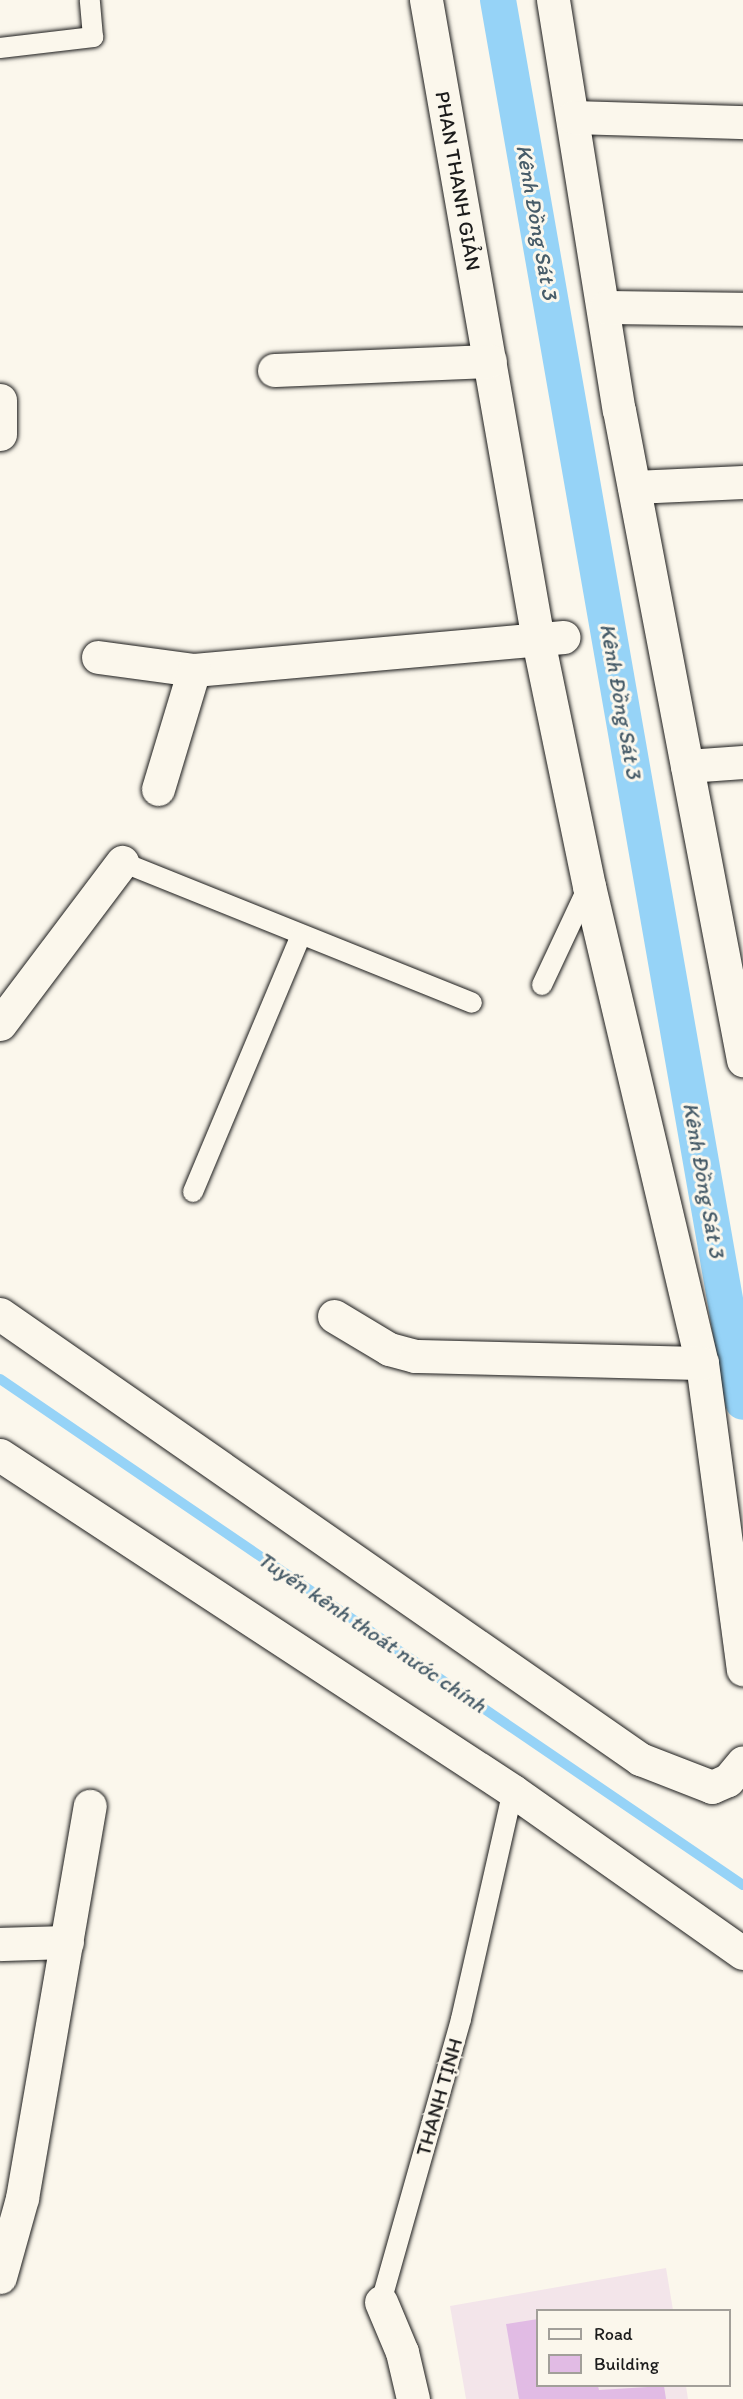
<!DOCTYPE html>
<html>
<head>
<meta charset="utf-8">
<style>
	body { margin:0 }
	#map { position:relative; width:743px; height:2399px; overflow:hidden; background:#fbf7ec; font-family:Itim,sans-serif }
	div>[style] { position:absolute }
	.built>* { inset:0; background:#f3e5ea }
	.stream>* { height:10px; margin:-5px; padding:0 5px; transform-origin:5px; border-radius:5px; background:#96d3f7 }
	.canal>* { height:36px; margin:-18px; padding:0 18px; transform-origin:18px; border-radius:18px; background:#96d3f7 }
	.building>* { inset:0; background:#e1bbe4 }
	.roads { filter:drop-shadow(0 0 2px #1c1c1c) drop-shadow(0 0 2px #1c1c1c) }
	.service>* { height:20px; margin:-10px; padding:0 10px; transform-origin:10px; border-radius:10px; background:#fbf7ec }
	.minor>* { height:33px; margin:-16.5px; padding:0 16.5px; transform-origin:16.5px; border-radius:16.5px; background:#fbf7ec }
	span { translate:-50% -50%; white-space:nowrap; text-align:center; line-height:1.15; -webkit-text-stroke:6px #fbf7ec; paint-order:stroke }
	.street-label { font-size:21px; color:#1c1c1c }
	.water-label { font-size:22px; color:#475c69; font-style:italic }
	.legend { position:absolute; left:536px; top:2309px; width:195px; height:78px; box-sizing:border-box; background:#fbf7ec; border:2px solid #a29f99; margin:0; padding:8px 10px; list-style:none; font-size:18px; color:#1c1c1c }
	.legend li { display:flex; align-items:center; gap:12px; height:30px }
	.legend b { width:30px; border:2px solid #a29f99 }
</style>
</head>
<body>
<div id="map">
	<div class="built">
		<i style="clip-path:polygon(666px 2268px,673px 2310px,538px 2310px,538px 2386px,686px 2386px,688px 2399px,466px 2399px,450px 2306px)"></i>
	</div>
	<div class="stream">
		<i style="left:0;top:1379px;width:899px;rotate:34.26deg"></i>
	</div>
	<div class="canal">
		<i style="left:498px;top:0;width:1423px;rotate:80.09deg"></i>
	</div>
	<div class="building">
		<i style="clip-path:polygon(538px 2319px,538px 2386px,598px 2386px,599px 2390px,664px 2386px,666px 2399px,519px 2399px,506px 2324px)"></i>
	</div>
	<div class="roads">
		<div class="service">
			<i style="left:0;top:48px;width:94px;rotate:-6.7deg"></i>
			<i style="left:93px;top:37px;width:37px;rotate:-95deg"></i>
			<i style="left:122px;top:862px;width:377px;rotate:21.9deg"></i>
			<i style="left:542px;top:985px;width:108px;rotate:-64.9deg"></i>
			<i style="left:193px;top:1192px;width:279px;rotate:-67.2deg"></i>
			<i style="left:381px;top:2302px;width:294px;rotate:-74.2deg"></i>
			<i style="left:461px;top:2019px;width:234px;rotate:-77.2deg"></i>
		</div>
		<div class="minor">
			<i style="left:426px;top:0;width:650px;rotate:80.07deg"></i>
			<i style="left:538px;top:640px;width:251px;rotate:78.3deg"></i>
			<i style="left:589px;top:886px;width:490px;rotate:76.7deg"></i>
			<i style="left:702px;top:1363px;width:309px;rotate:82.4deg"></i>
			<i style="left:553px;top:0;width:415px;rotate:80.9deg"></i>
			<i style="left:619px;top:410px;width:662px;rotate:79.2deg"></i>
			<i style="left:573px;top:117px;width:170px;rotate:1.7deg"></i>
			<i style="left:606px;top:307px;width:137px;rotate:0.8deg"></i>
			<i style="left:274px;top:370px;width:216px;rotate:-2.4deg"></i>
			<i style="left:0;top:400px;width:34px;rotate:90deg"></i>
			<i style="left:634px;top:487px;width:109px;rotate:-2.6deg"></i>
			<i style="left:98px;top:657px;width:97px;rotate:7.7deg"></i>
			<i style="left:194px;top:670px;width:371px;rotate:-5.1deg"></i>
			<i style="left:687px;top:766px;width:56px;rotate:-4.1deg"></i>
			<i style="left:158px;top:789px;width:124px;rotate:-73.2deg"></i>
			<i style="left:0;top:1024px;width:203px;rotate:-53deg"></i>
			<i style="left:0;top:1314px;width:780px;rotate:34.81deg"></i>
			<i style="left:640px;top:1759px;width:77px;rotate:21.3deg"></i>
			<i style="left:712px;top:1787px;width:17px;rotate:-24deg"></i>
			<i style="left:728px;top:1780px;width:23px;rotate:-50deg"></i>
			<i style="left:334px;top:1316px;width:64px;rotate:31deg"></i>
			<i style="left:389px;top:1349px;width:27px;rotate:15deg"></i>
			<i style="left:415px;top:1356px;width:287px;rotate:1.4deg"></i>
			<i style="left:0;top:1455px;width:613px;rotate:33.22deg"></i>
			<i style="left:513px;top:1791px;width:281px;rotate:35.2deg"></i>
			<i style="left:0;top:1944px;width:67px;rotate:-1.7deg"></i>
			<i style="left:0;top:2277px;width:82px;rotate:-74.4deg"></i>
			<i style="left:22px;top:2198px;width:398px;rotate:-80.2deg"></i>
			<i style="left:381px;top:2302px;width:54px;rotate:67.2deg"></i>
			<i style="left:402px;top:2352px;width:48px;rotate:76.8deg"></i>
		</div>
	</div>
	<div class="street-label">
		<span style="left:458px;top:181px;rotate:80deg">PHAN THANH GIẢN</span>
		<span style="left:439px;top:2097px;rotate:-74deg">THANH TỊNH</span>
	</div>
	<div class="water-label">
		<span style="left:537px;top:222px;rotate:80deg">Kênh Đồng Sát 3</span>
		<span style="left:621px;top:701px;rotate:80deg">Kênh Đồng Sát 3</span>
		<span style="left:704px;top:1180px;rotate:80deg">Kênh Đồng Sát 3</span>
		<span style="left:372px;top:1632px;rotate:34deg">Tuyến kênh thoát nước chính</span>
	</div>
	<ul class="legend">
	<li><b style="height:8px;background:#fbf7ec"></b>Road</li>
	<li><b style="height:16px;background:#e1bbe4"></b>Building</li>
	</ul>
</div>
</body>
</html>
